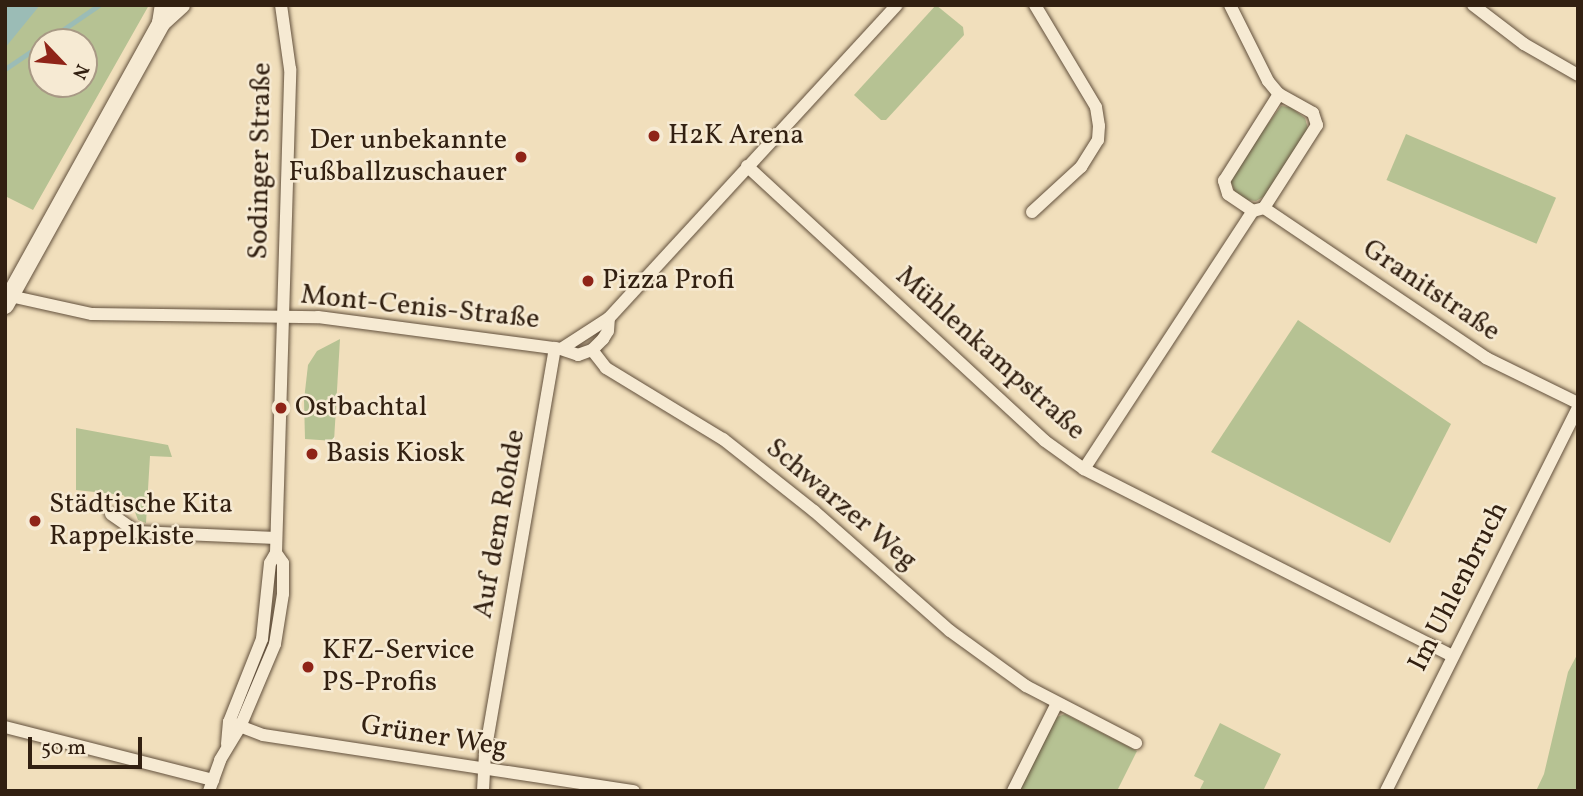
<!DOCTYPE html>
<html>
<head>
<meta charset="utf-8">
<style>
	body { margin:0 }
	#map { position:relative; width:1583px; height:796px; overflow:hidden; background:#f1dfbc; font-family:Vollkorn,serif }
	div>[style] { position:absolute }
	.green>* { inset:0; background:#b6c293; transform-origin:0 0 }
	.water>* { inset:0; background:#9bbcb6 }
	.stream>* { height:4.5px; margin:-2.25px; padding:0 2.25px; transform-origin:2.25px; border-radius:2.25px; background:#9bbcb6 }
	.roads { filter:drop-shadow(0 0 2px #62503c) drop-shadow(0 0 2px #62503c) }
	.street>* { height:12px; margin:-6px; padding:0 6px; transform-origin:6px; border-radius:6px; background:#f6ead3 }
	.secondary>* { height:18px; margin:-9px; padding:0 9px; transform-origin:9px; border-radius:9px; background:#f6ead3 }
	.dots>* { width:19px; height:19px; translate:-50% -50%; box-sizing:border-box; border:4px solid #f6ead3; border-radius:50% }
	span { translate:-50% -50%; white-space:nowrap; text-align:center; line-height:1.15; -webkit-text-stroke:5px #f6ead3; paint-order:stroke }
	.poi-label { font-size:28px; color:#322011 }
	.left { translate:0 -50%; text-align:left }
	.right { translate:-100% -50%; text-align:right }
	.street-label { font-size:28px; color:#322011 }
	.frame { position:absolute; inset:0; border:7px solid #322011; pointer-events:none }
	.north { position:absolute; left:28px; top:28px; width:70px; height:70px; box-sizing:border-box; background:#f6ead3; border:2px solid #a89985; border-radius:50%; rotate:116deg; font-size:19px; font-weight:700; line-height:28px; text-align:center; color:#322011 }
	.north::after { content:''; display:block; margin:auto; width:24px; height:32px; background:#8f2418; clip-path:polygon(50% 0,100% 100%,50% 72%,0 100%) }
	.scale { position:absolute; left:28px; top:737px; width:114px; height:32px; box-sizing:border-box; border:4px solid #322011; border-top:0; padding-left:9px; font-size:21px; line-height:24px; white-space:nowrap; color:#322011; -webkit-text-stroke:5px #f6ead3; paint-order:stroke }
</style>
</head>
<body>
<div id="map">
	<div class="green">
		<i style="clip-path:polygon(evenodd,5px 5px,149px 5px,33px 210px,5px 196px,5px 5px,42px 42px,84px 42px,84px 84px,42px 84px,42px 42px)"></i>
		<i style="clip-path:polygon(936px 5px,963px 27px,964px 35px,886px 120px,881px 120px,854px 95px)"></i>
		<i style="clip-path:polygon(1281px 106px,1290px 107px,1305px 118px,1308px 129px,1265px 196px,1256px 201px,1246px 200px,1236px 194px,1231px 182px,1240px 162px)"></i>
		<i style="left:1406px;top:134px;width:163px;height:50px;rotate:23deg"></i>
		<i style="clip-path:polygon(1298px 320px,1451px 424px,1390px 543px,1211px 452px)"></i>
		<i style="clip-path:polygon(340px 339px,334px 441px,305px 439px,304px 400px,308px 365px,317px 351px)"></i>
		<i style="clip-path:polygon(76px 428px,168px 445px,172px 457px,150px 456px,146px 523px,138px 520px,132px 504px,123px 495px,76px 490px)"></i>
		<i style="clip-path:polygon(1578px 653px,1578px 791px,1536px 791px,1544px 774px,1568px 672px)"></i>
		<i style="clip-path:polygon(1065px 714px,1137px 751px,1117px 791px,1019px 791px,1057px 717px)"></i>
		<i style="clip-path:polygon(1220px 723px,1281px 754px,1263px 791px,1199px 791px,1204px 781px,1194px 776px)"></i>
	</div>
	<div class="water">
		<i style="clip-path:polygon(9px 5px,40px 5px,5px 48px,5px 8px)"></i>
	</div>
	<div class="stream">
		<i style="left:45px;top:42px;width:65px;rotate:-34.4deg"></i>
		<i style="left:5px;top:69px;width:45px;rotate:-34deg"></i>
	</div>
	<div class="roads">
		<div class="street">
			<i style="left:1230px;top:5px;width:85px;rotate:63.4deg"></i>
			<i style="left:1268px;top:81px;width:17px;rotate:50deg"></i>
			<i style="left:1473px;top:5px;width:64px;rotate:37.4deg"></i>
			<i style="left:1524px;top:44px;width:62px;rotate:29.9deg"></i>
			<i style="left:1279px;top:94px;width:39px;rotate:29deg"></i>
			<i style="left:1313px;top:113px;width:13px;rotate:72deg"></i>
			<i style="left:1317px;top:125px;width:98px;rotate:122.6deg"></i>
			<i style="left:1264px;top:208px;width:11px;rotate:165deg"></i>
			<i style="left:1253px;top:211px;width:30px;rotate:-146deg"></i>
			<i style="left:1228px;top:194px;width:14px;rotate:-107deg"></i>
			<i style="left:1224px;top:181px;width:103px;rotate:-57.7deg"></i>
			<i style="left:747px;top:166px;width:405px;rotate:42.7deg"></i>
			<i style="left:1045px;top:441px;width:48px;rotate:35.7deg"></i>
			<i style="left:1084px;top:469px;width:413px;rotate:26.9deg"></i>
			<i style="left:1264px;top:208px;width:268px;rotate:34deg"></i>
			<i style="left:1486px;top:358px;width:102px;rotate:26.1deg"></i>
			<i style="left:1032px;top:212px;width:67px;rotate:-42.6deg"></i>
			<i style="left:1081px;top:167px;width:32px;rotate:-58deg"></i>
			<i style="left:1098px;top:140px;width:14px;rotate:-86deg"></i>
			<i style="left:1099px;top:126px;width:19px;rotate:-99deg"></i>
			<i style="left:1096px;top:107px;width:119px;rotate:-120.9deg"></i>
			<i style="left:10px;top:296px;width:84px;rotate:12.4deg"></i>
			<i style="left:92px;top:314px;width:226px;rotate:0.8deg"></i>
			<i style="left:318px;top:317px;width:245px;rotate:7.5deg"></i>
			<i style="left:561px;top:349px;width:18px;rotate:19deg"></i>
			<i style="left:578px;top:355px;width:15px;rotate:-20deg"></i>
			<i style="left:592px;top:350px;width:16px;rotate:-45deg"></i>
			<i style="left:603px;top:339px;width:9px;rotate:-58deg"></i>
			<i style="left:608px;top:331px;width:13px;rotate:-86deg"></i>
			<i style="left:561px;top:349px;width:57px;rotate:-32.9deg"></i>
			<i style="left:609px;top:318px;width:425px;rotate:-47.4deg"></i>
			<i style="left:592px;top:350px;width:23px;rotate:52deg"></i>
			<i style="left:606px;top:368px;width:137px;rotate:31.3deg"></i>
			<i style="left:723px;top:439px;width:116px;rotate:38.4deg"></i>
			<i style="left:814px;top:511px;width:181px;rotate:41.4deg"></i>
			<i style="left:950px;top:631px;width:94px;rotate:35.9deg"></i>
			<i style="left:1026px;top:686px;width:124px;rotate:27.4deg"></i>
			<i style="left:1084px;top:469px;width:308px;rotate:-56.8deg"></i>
			<i style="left:111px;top:514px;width:32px;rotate:35deg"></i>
			<i style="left:137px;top:532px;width:139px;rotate:2.5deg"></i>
			<i style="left:229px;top:722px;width:36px;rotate:21deg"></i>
			<i style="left:263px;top:735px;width:375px;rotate:8.6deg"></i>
			<i style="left:5px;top:727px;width:215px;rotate:14.3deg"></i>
			<i style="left:227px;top:744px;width:22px;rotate:-85deg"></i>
			<i style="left:229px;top:722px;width:89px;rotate:-68.3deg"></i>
			<i style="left:262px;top:639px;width:76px;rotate:-84deg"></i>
			<i style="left:270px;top:563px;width:12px;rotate:-59deg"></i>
			<i style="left:276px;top:553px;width:484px;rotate:-88.3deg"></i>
			<i style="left:290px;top:69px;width:65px;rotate:-98deg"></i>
			<i style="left:209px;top:791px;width:33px;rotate:-70deg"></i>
			<i style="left:220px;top:760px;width:39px;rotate:-59deg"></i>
			<i style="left:240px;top:727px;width:90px;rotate:-67.1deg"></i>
			<i style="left:275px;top:644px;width:51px;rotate:-80.9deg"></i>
			<i style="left:283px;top:594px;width:31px;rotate:-90deg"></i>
			<i style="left:283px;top:563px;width:12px;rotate:-125deg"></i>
			<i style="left:483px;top:791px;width:38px;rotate:-87deg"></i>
			<i style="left:485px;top:753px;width:411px;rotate:-80.2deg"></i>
			<i style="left:1013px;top:791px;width:98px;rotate:-63.4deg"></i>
			<i style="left:1386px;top:791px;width:429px;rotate:-63.4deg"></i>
		</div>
		<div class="secondary">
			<i style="left:161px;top:23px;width:27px;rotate:-42deg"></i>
			<i style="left:5px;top:305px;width:322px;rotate:-61deg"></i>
			<i style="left:161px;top:23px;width:18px;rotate:-81deg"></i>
		</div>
	</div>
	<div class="dots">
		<i style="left:654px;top:136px;background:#8f2418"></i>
		<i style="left:521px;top:157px;background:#8f2418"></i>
		<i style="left:588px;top:281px;background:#8f2418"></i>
		<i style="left:281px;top:408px;background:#8f2418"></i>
		<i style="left:312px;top:454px;background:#8f2418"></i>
		<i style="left:35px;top:521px;background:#8f2418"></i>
		<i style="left:308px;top:667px;background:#8f2418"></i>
	</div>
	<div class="poi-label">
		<span class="left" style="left:668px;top:136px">H2K Arena</span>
		<span class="right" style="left:507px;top:157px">Der unbekannte<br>Fußballzuschauer</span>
		<span class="left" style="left:602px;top:281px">Pizza Profi</span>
		<span class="left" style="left:295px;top:408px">Ostbachtal</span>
		<span class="left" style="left:326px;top:454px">Basis Kiosk</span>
		<span class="left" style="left:49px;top:521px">Städtische Kita<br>Rappelkiste</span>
		<span class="left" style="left:322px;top:667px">KFZ-Service<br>PS-Profis</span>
	</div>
	<div class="street-label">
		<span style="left:261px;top:161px;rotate:-89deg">Sodinger Straße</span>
		<span style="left:1431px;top:291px;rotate:34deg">Granitstraße</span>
		<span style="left:420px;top:308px;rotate:6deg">Mont-Cenis-Straße</span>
		<span style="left:990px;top:354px;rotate:42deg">Mühlenkampstraße</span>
		<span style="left:841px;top:505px;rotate:40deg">Schwarzer Weg</span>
		<span style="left:500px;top:524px;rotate:-80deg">Auf dem Rohde</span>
		<span style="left:1459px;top:587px;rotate:-63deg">Im Uhlenbruch</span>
		<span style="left:434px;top:737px;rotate:9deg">Grüner Weg</span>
	</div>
	<div class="frame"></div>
	<div class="north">N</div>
	<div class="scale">50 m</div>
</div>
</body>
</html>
